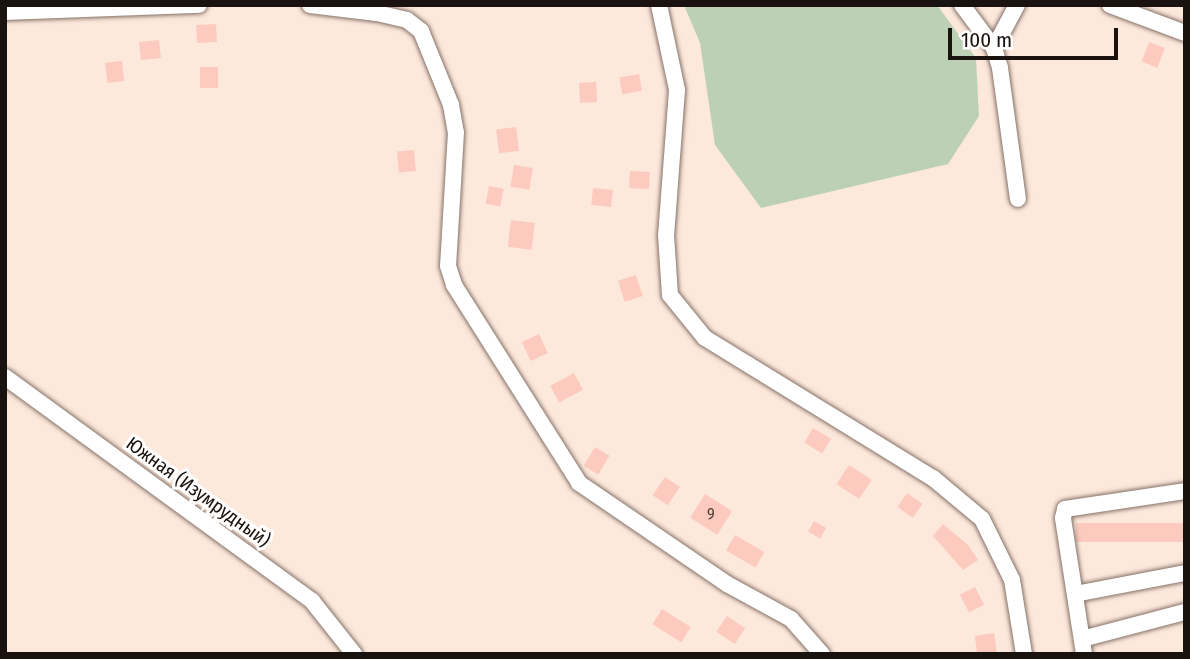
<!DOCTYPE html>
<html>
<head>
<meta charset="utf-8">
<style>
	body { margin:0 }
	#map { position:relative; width:1190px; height:659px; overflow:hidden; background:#fde8dc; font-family:"Fira Sans Condensed",sans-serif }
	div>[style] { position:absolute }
	.green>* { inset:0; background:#bcd0b5 }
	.building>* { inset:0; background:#fccabe; transform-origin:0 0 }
	.roads { filter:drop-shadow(0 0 2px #857267) drop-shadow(0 0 2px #857267) }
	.minor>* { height:16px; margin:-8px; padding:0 8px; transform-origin:8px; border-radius:8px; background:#fff }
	span { translate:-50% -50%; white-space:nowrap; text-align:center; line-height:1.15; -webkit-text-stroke:6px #fff; paint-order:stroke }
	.number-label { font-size:16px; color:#52403a }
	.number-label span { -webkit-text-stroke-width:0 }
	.street-label { font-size:19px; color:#19120e }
	.frame { position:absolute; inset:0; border:7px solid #19120e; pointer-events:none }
	.scale { position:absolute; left:948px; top:28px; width:170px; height:32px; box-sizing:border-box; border:4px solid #19120e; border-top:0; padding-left:9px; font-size:21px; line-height:24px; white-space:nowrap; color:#19120e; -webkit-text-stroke:5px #fff; paint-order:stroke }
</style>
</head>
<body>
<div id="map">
	<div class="green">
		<i style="clip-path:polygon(684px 5px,937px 5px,976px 58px,979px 116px,948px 164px,761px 208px,715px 145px,700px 43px)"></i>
	</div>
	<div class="building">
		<i style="left:216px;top:24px;width:18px;height:20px;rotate:87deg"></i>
		<i style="left:159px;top:40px;width:18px;height:20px;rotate:84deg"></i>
		<i style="left:1149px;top:42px;width:17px;height:21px;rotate:21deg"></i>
		<i style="left:122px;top:61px;width:20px;height:17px;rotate:84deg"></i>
		<i style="left:200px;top:67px;width:18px;height:21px"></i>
		<i style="left:639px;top:74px;width:17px;height:20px;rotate:80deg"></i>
		<i style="left:596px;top:82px;width:20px;height:17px;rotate:87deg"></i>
		<i style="left:516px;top:127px;width:24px;height:20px;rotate:83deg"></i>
		<i style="left:414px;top:150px;width:21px;height:17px;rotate:85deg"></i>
		<i style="left:514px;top:165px;width:19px;height:22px;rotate:9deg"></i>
		<i style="left:630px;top:171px;width:20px;height:17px;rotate:3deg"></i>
		<i style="left:489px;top:186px;width:15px;height:18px;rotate:11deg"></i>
		<i style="left:593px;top:188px;width:20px;height:17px;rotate:6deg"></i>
		<i style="left:511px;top:220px;width:24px;height:27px;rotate:7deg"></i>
		<i style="left:636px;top:275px;width:22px;height:19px;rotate:72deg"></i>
		<i style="left:539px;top:334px;width:21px;height:19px;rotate:65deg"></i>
		<i style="left:574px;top:373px;width:19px;height:27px;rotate:62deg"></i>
		<i style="left:813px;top:428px;width:21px;height:17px;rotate:31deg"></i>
		<i style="left:595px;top:447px;width:17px;height:22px;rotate:31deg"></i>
		<i style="left:849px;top:465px;width:27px;height:23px;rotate:33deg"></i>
		<i style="left:665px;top:477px;width:18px;height:22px;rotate:34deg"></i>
		<i style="left:907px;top:493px;width:19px;height:17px;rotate:35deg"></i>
		<i style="left:705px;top:494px;width:32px;height:28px;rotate:32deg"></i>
		<i style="left:814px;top:521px;width:14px;height:12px;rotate:30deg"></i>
		<i style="left:1185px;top:523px;width:19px;height:109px;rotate:90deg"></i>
		<i style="clip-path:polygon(943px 524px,968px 545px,978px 560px,963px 570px,933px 536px)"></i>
		<i style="left:735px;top:535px;width:34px;height:18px;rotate:30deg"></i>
		<i style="left:975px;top:587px;width:20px;height:17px;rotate:63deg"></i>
		<i style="left:662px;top:609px;width:34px;height:18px;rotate:32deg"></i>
		<i style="left:727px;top:616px;width:22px;height:19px;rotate:34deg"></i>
		<i style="clip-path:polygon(994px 633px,997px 654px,977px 654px,975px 636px)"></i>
	</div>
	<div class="roads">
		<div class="minor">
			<i style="left:310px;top:5px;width:67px;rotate:6.8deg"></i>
			<i style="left:377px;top:13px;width:31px;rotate:13deg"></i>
			<i style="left:407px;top:20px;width:18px;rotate:38deg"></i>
			<i style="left:421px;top:31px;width:80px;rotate:67.9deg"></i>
			<i style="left:451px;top:105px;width:27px;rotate:80deg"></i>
			<i style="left:456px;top:132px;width:134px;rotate:93.4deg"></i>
			<i style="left:448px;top:266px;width:20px;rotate:72deg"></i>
			<i style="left:454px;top:285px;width:234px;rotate:57.7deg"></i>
			<i style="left:579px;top:483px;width:179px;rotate:34.3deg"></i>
			<i style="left:727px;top:584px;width:73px;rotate:28.7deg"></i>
			<i style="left:791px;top:619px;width:47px;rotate:48.5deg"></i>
			<i style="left:659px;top:5px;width:87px;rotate:78deg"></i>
			<i style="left:677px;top:90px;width:145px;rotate:94.3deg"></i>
			<i style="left:666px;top:235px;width:60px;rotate:86.2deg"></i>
			<i style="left:670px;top:295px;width:55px;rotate:50.9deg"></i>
			<i style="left:705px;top:338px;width:268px;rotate:31.6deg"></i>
			<i style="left:933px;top:478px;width:64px;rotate:39.9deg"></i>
			<i style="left:982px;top:519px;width:68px;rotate:63.8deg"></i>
			<i style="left:1012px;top:580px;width:75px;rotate:80.8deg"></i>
			<i style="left:962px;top:5px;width:54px;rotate:53.3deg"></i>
			<i style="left:994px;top:48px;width:21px;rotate:73deg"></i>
			<i style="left:1000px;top:68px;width:132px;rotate:82.2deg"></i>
			<i style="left:1110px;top:5px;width:80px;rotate:20.5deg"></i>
			<i style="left:5px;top:12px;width:194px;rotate:-2.1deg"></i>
			<i style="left:994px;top:48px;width:49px;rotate:-61.9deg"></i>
			<i style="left:5px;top:377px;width:380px;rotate:36.1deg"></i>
			<i style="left:312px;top:601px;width:68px;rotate:51.6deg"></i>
			<i style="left:1075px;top:594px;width:112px;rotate:-10.8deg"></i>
			<i style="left:1082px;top:639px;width:106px;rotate:-14.7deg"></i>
			<i style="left:1084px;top:654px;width:138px;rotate:-98.8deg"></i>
			<i style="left:1063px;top:518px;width:9px;rotate:-77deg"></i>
			<i style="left:1065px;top:509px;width:121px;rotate:-8.5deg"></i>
		</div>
	</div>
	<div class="number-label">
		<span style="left:711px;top:514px">9</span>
	</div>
	<div class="street-label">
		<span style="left:198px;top:492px;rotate:36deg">Южная (Изумрудный)</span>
	</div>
	<div class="frame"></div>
	<div class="scale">100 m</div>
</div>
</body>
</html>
